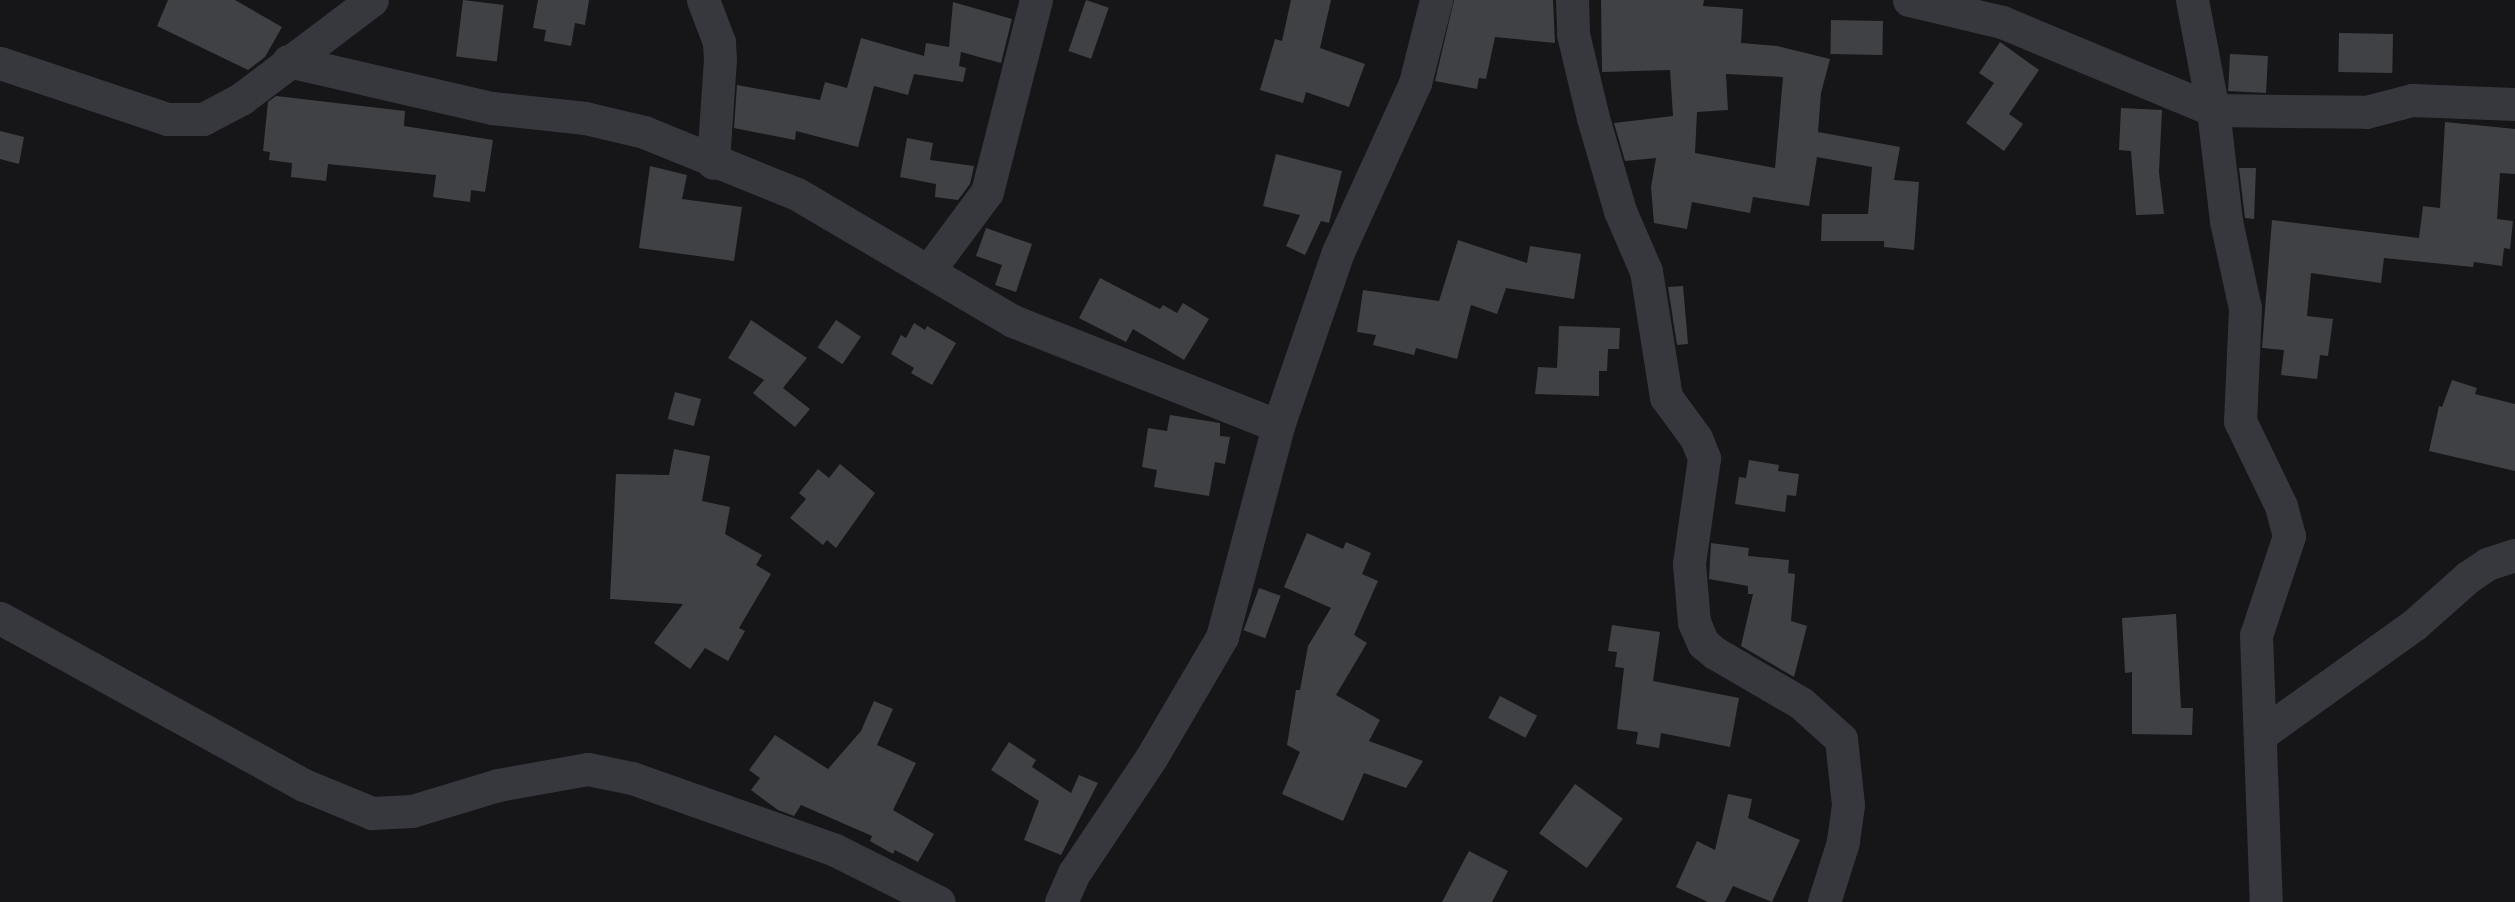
<!DOCTYPE html>
<html>
<head>
<meta charset="utf-8">
<style>
	body { margin:0 }
	#map { position:relative; width:2515px; height:902px; overflow:hidden; background:#161618; font-family:Raleway,sans-serif }
	div>[style] { position:absolute }
	.building>* { inset:0; background:#404145; transform-origin:0 0 }
	.minor>* { height:33px; margin:-16.5px; padding:0 16.5px; transform-origin:16.5px; border-radius:16.5px; background:#37383d }
	span { translate:-50% -50%; white-space:nowrap; text-align:center; line-height:1.15; -webkit-text-stroke:4.5px #111113; paint-order:stroke }
</style>
</head>
<body>
<div id="map">
	<div class="building">
		<i style="clip-path:polygon(168px 0,235px 0,282px 27px,265px 57px,248px 70px,157px 26px)"></i>
		<i style="left:463px;top:0;width:41px;height:57px;rotate:7deg"></i>
		<i style="clip-path:polygon(538px 0,589px 0,585px 25px,575px 23px,571px 46px,544px 41px,546px 30px,533px 28px)"></i>
		<i style="left:1086px;top:0;width:24px;height:54px;rotate:19deg"></i>
		<i style="clip-path:polygon(1291px 0,1331px 0,1320px 48px,1365px 64px,1349px 107px,1306px 92px,1303px 103px,1260px 90px,1275px 39px,1282px 41px)"></i>
		<i style="clip-path:polygon(1454px 0,1553px 0,1555px 43px,1495px 37px,1486px 79px,1479px 78px,1477px 89px,1435px 81px)"></i>
		<i style="clip-path:polygon(evenodd,1601px 0,1704px 0,1703px 6px,1743px 9px,1741px 43px,1777px 46px,1830px 59px,1821px 93px,1818px 132px,1900px 147px,1894px 180px,1919px 182px,1914px 250px,1884px 247px,1884px 241px,1821px 241px,1822px 214px,1868px 214px,1872px 167px,1817px 157px,1809px 206px,1753px 197px,1750px 213px,1692px 202px,1687px 229px,1654px 223px,1651px 187px,1656px 158px,1625px 161px,1614px 123px,1673px 116px,1670px 70px,1602px 72px,1601px 0,1726px 74px,1783px 77px,1775px 168px,1695px 153px,1697px 112px,1728px 110px,1726px 74px)"></i>
		<i style="clip-path:polygon(953px 2px,1012px 19px,1001px 63px,961px 52px,959px 66px,966px 68px,963px 82px,914px 74px,908px 95px,874px 86px,858px 147px,796px 131px,795px 140px,734px 128px,737px 85px,820px 100px,825px 82px,847px 88px,861px 38px,924px 56px,926px 43px,949px 47px)"></i>
		<i style="left:1831px;top:20px;width:52px;height:34px;rotate:1deg"></i>
		<i style="left:2339px;top:33px;width:54px;height:39px;rotate:1deg"></i>
		<i style="clip-path:polygon(2000px 42px,2039px 70px,2009px 114px,2023px 124px,2004px 151px,1966px 123px,1994px 83px,1979px 73px)"></i>
		<i style="left:2230px;top:54px;width:38px;height:37px;rotate:3deg"></i>
		<i style="clip-path:polygon(276px 96px,405px 111px,404px 126px,493px 140px,485px 192px,471px 190px,470px 202px,433px 197px,436px 175px,328px 164px,326px 181px,291px 177px,292px 163px,269px 160px,270px 152px,263px 151px,268px 102px)"></i>
		<i style="clip-path:polygon(2121px 108px,2162px 110px,2159px 172px,2164px 214px,2136px 215px,2131px 151px,2119px 150px)"></i>
		<i style="clip-path:polygon(2445px 122px,2515px 129px,2515px 174px,2500px 173px,2497px 219px,2513px 221px,2510px 249px,2504px 248px,2502px 266px,2474px 262px,2473px 267px,2384px 258px,2381px 283px,2311px 273px,2307px 316px,2333px 319px,2328px 356px,2320px 355px,2317px 379px,2281px 375px,2284px 350px,2262px 348px,2272px 220px,2419px 238px,2423px 206px,2440px 208px)"></i>
		<i style="clip-path:polygon(0 131px,24px 137px,19px 164px,0 159px)"></i>
		<i style="clip-path:polygon(907px 138px,933px 143px,930px 160px,974px 166px,970px 184px,958px 200px,935px 197px,936px 184px,900px 177px)"></i>
		<i style="clip-path:polygon(1276px 154px,1342px 171px,1329px 223px,1321px 221px,1305px 255px,1286px 246px,1300px 215px,1263px 206px)"></i>
		<i style="clip-path:polygon(650px 166px,687px 175px,682px 199px,742px 207px,734px 261px,639px 248px)"></i>
		<i style="clip-path:polygon(2239px 168px,2256px 168px,2254px 219px,2245px 218px)"></i>
		<i style="clip-path:polygon(986px 228px,1032px 244px,1016px 292px,995px 285px,1002px 265px,976px 256px)"></i>
		<i style="clip-path:polygon(1458px 240px,1527px 263px,1530px 246px,1581px 254px,1574px 299px,1506px 288px,1497px 314px,1471px 305px,1457px 359px,1416px 348px,1414px 355px,1373px 345px,1376px 335px,1357px 332px,1363px 290px,1439px 301px)"></i>
		<i style="clip-path:polygon(1100px 278px,1160px 309px,1163px 305px,1177px 313px,1183px 303px,1209px 319px,1184px 360px,1133px 329px,1126px 342px,1079px 318px)"></i>
		<i style="clip-path:polygon(1683px 286px,1688px 344px,1677px 345px,1668px 287px)"></i>
		<i style="clip-path:polygon(751px 320px,807px 358px,783px 388px,810px 409px,795px 427px,753px 393px,764px 380px,728px 358px)"></i>
		<i style="left:836px;top:320px;width:30px;height:33px;rotate:34deg"></i>
		<i style="clip-path:polygon(914px 323px,925px 330px,927px 326px,956px 343px,932px 385px,911px 373px,914px 368px,891px 354px,901px 335px,906px 338px)"></i>
		<i style="clip-path:polygon(1559px 326px,1620px 328px,1619px 349px,1608px 349px,1607px 371px,1599px 371px,1599px 396px,1535px 394px,1538px 367px,1557px 368px)"></i>
		<i style="clip-path:polygon(2452px 380px,2477px 388px,2475px 394px,2515px 404px,2515px 471px,2429px 451px,2439px 406px,2442px 407px)"></i>
		<i style="left:675px;top:392px;width:27px;height:28px;rotate:15deg"></i>
		<i style="clip-path:polygon(1170px 415px,1220px 423px,1220px 436px,1230px 437px,1225px 464px,1215px 462px,1209px 496px,1154px 487px,1157px 470px,1142px 467px,1148px 428px,1167px 431px)"></i>
		<i style="clip-path:polygon(674px 449px,710px 456px,702px 501px,730px 507px,725px 534px,762px 555px,756px 565px,771px 574px,739px 628px,745px 631px,728px 661px,705px 648px,690px 669px,654px 643px,683px 604px,610px 599px,616px 474px,669px 475px)"></i>
		<i style="clip-path:polygon(1749px 460px,1779px 465px,1778px 471px,1799px 474px,1796px 496px,1787px 495px,1785px 512px,1735px 504px,1739px 477px,1746px 478px)"></i>
		<i style="clip-path:polygon(840px 464px,875px 493px,836px 548px,827px 540px,823px 545px,790px 518px,806px 499px,799px 493px,818px 469px,829px 478px)"></i>
		<i style="clip-path:polygon(1307px 533px,1343px 549px,1346px 542px,1371px 553px,1362px 574px,1378px 581px,1354px 635px,1367px 643px,1336px 695px,1380px 720px,1369px 741px,1423px 761px,1406px 788px,1364px 773px,1343px 821px,1282px 794px,1300px 752px,1287px 745px,1296px 690px,1300px 690px,1308px 646px,1331px 608px,1284px 587px)"></i>
		<i style="clip-path:polygon(1711px 543px,1749px 548px,1748px 556px,1789px 560px,1788px 573px,1795px 574px,1791px 621px,1807px 626px,1794px 677px,1741px 646px,1753px 594px,1748px 594px,1748px 586px,1709px 579px)"></i>
		<i style="left:1259px;top:588px;width:23px;height:45px;rotate:20deg"></i>
		<i style="clip-path:polygon(2176px 614px,2181px 708px,2193px 708px,2192px 735px,2132px 734px,2132px 672px,2125px 673px,2122px 618px)"></i>
		<i style="clip-path:polygon(1612px 625px,1660px 632px,1653px 681px,1739px 698px,1730px 747px,1661px 733px,1659px 748px,1636px 744px,1638px 732px,1617px 729px,1624px 668px,1615px 667px,1617px 652px,1608px 651px)"></i>
		<i style="left:1500px;top:696px;width:42px;height:25px;rotate:28deg"></i>
		<i style="clip-path:polygon(874px 701px,893px 709px,877px 745px,916px 763px,893px 810px,934px 834px,918px 862px,895px 850px,893px 854px,870px 841px,872px 836px,801px 805px,794px 816px,778px 810px,751px 790px,760px 778px,749px 770px,775px 735px,828px 769px,861px 731px)"></i>
		<i style="clip-path:polygon(1009px 742px,1036px 760px,1032px 767px,1071px 793px,1079px 775px,1098px 783px,1061px 855px,1024px 840px,1039px 801px,991px 770px)"></i>
		<i style="left:1575px;top:784px;width:59px;height:61px;rotate:36deg"></i>
		<i style="clip-path:polygon(1728px 794px,1752px 799px,1748px 818px,1800px 840px,1772px 902px,1733px 886px,1725px 902px,1708px 902px,1676px 887px,1697px 841px,1715px 850px)"></i>
		<i style="clip-path:polygon(1469px 851px,1508px 871px,1492px 902px,1442px 902px)"></i>
	</div>
	<div class="minor">
		<i style="left:703px;top:0;width:45px;rotate:69.1deg"></i>
		<i style="left:719px;top:42px;width:17px;rotate:87deg"></i>
		<i style="left:720px;top:59px;width:104px;rotate:93.9deg"></i>
		<i style="left:1572px;top:0;width:34px;rotate:88deg"></i>
		<i style="left:1573px;top:34px;width:86px;rotate:76.6deg"></i>
		<i style="left:1593px;top:118px;width:97px;rotate:73.8deg"></i>
		<i style="left:1620px;top:211px;width:65px;rotate:66.6deg"></i>
		<i style="left:1646px;top:271px;width:128px;rotate:81deg"></i>
		<i style="left:1666px;top:397px;width:51px;rotate:53.8deg"></i>
		<i style="left:1696px;top:438px;width:22px;rotate:68deg"></i>
		<i style="left:1704px;top:458px;width:107px;rotate:98.1deg"></i>
		<i style="left:1689px;top:564px;width:58px;rotate:85.1deg"></i>
		<i style="left:1694px;top:622px;width:23px;rotate:67deg"></i>
		<i style="left:1703px;top:643px;width:16px;rotate:40deg"></i>
		<i style="left:1715px;top:653px;width:99px;rotate:30.2deg"></i>
		<i style="left:1801px;top:703px;width:54px;rotate:42deg"></i>
		<i style="left:1841px;top:739px;width:66px;rotate:83.9deg"></i>
		<i style="left:1848px;top:805px;width:37px;rotate:98deg"></i>
		<i style="left:1843px;top:842px;width:63px;rotate:107.6deg"></i>
		<i style="left:1909px;top:0;width:96px;rotate:13.3deg"></i>
		<i style="left:2002px;top:22px;width:229px;rotate:22.6deg"></i>
		<i style="left:2213px;top:110px;width:153px;rotate:0.7deg"></i>
		<i style="left:2366px;top:112px;width:48px;rotate:-14.6deg"></i>
		<i style="left:2412px;top:100px;width:103px;rotate:2.2deg"></i>
		<i style="left:2192px;top:0;width:112px;rotate:79.2deg"></i>
		<i style="left:2213px;top:110px;width:112px;rotate:83.3deg"></i>
		<i style="left:2226px;top:221px;width:89px;rotate:77.7deg"></i>
		<i style="left:2245px;top:308px;width:113px;rotate:92.5deg"></i>
		<i style="left:2240px;top:421px;width:94px;rotate:64.2deg"></i>
		<i style="left:2281px;top:506px;width:31px;rotate:75deg"></i>
		<i style="left:2289px;top:536px;width:104px;rotate:108.4deg"></i>
		<i style="left:2256px;top:635px;width:267px;rotate:87.9deg"></i>
		<i style="left:288px;top:61px;width:209px;rotate:13deg"></i>
		<i style="left:492px;top:108px;width:94px;rotate:6.1deg"></i>
		<i style="left:585px;top:118px;width:61px;rotate:13.3deg"></i>
		<i style="left:644px;top:132px;width:165px;rotate:22.1deg"></i>
		<i style="left:797px;top:194px;width:251px;rotate:30.5deg"></i>
		<i style="left:1013px;top:321px;width:285px;rotate:21.6deg"></i>
		<i style="left:0;top:63px;width:176px;rotate:18.5deg"></i>
		<i style="left:167px;top:119px;width:36px"></i>
		<i style="left:203px;top:119px;width:43px;rotate:-27.8deg"></i>
		<i style="left:241px;top:99px;width:164px;rotate:-37.1deg"></i>
		<i style="left:929px;top:270px;width:97px;rotate:-53.4deg"></i>
		<i style="left:987px;top:192px;width:198px;rotate:-75.7deg"></i>
		<i style="left:0;top:618px;width:347px;rotate:28.8deg"></i>
		<i style="left:304px;top:785px;width:74px;rotate:22.4deg"></i>
		<i style="left:372px;top:813px;width:40px;rotate:-2.9deg"></i>
		<i style="left:412px;top:811px;width:90px;rotate:-16.8deg"></i>
		<i style="left:498px;top:785px;width:91px;rotate:-10.1deg"></i>
		<i style="left:588px;top:769px;width:45px;rotate:11.6deg"></i>
		<i style="left:632px;top:778px;width:215px;rotate:19.5deg"></i>
		<i style="left:835px;top:850px;width:116px;rotate:26.6deg"></i>
		<i style="left:2260px;top:735px;width:191px;rotate:-35.6deg"></i>
		<i style="left:2415px;top:624px;width:71px;rotate:-41.6deg"></i>
		<i style="left:2468px;top:577px;width:23px;rotate:-34deg"></i>
		<i style="left:2487px;top:564px;width:29px;rotate:-18deg"></i>
		<i style="left:1061px;top:902px;width:32px;rotate:-66deg"></i>
		<i style="left:1074px;top:873px;width:138px;rotate:-56.2deg"></i>
		<i style="left:1151px;top:758px;width:140px;rotate:-59.6deg"></i>
		<i style="left:1222px;top:637px;width:218px;rotate:-75.1deg"></i>
		<i style="left:1278px;top:426px;width:184px;rotate:-71deg"></i>
		<i style="left:1338px;top:252px;width:186px;rotate:-65.5deg"></i>
		<i style="left:1415px;top:83px;width:86px;rotate:-75.8deg"></i>
	</div>
</div>
</body>
</html>
